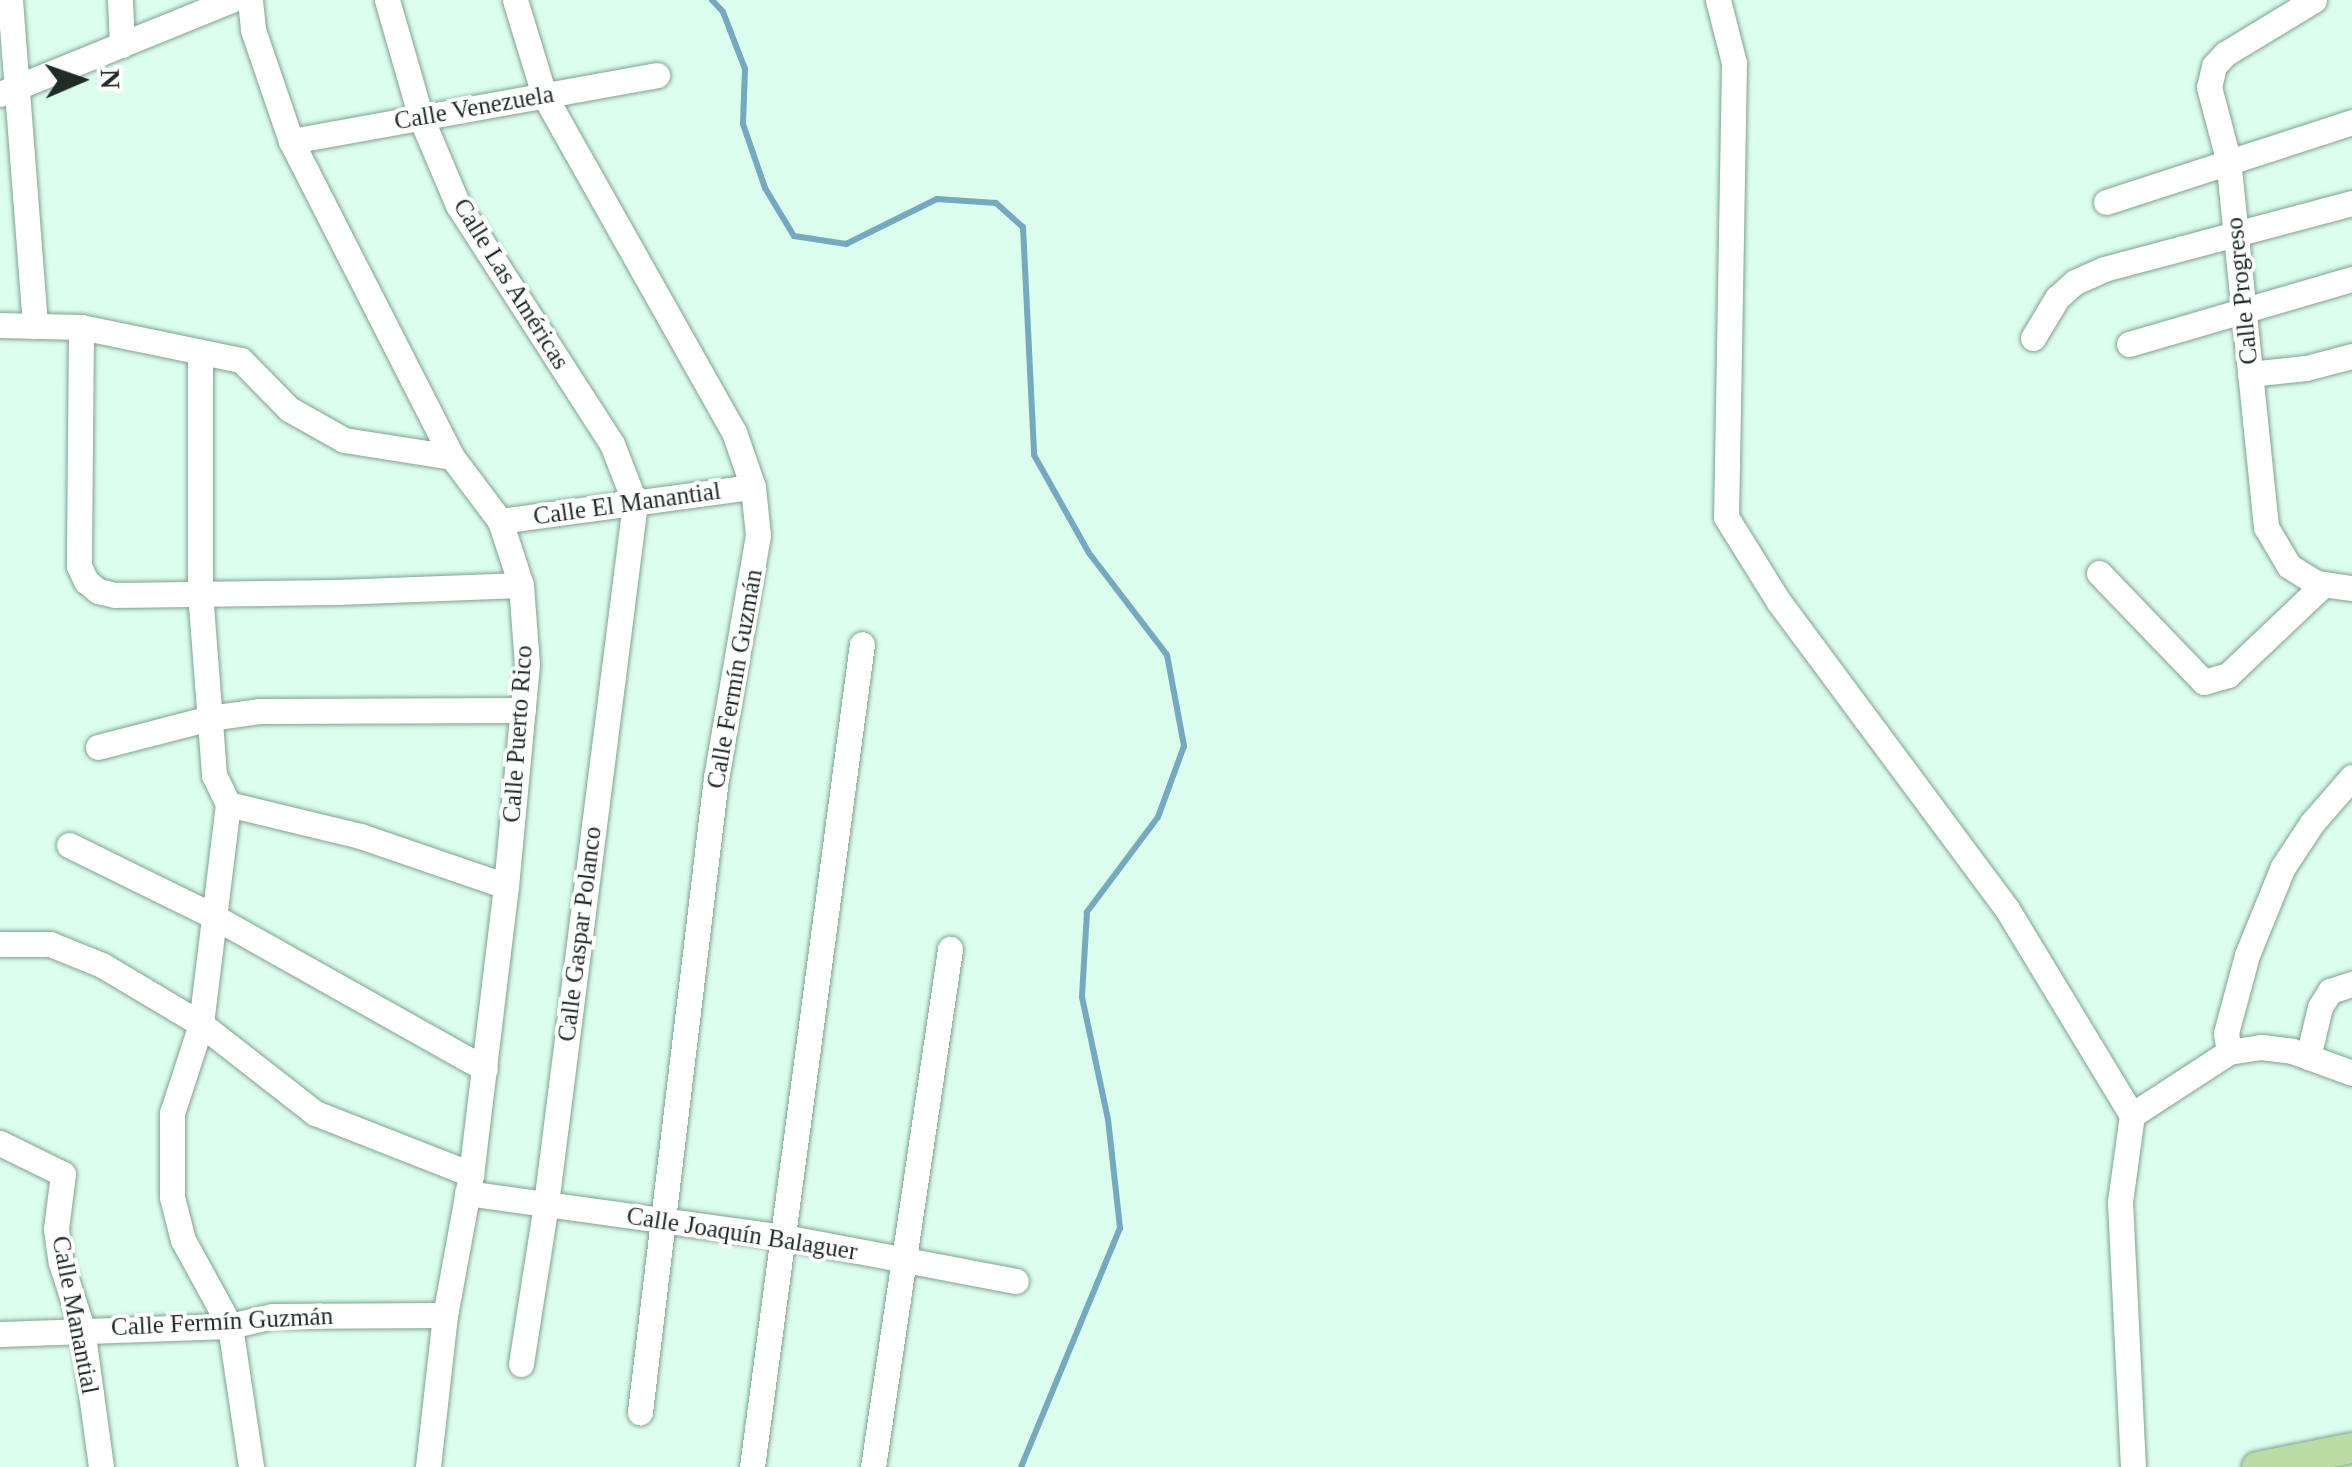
<!DOCTYPE html>
<html>
<head>
<meta charset="utf-8">
<style>
	body { margin:0 }
	#map { position:relative; width:2352px; height:1467px; overflow:hidden; background:#dbfeed; font-family:"Times New Roman",serif }
	div>[style] { position:absolute }
	.stream>* { height:6px; margin:-3px; padding:0 3px; transform-origin:3px; border-radius:3px; background:#75a9c0 }
	.roads { filter:drop-shadow(0 0 2px #81a192) drop-shadow(0 0 2px #81a192) }
	.minor>* { height:25px; margin:-12.5px; padding:0 12.5px; transform-origin:12.5px; border-radius:12.5px; background:#fff }
	.major>* { height:30px; margin:-15px; padding:0 15px; transform-origin:15px; border-radius:15px; background:#b9dca2 }
	span { translate:-50% -50%; white-space:nowrap; text-align:center; line-height:1.15; -webkit-text-stroke:8px #fff; paint-order:stroke }
	.street-label { font-size:25px; color:#1f2c26 }
	.north { position:absolute; left:30px; top:30px; width:100px; height:100px; -webkit-text-stroke:8px #fff; paint-order:stroke; rotate:88deg; font-size:28px; font-weight:700; line-height:40px; text-align:center; color:#1f2c26 }
	.north::after { content:''; display:block; margin:auto; width:35px; height:45px; background:#1f2c26; clip-path:polygon(50% 0,100% 100%,50% 72%,0 100%) }
</style>
</head>
<body>
<div id="map">
	<div class="stream">
		<i style="left:712px;top:0;width:16px;rotate:47deg"></i>
		<i style="left:723px;top:12px;width:61px;rotate:68.9deg"></i>
		<i style="left:745px;top:69px;width:55px;rotate:92.1deg"></i>
		<i style="left:743px;top:124px;width:68px;rotate:71deg"></i>
		<i style="left:765px;top:188px;width:56px;rotate:58.9deg"></i>
		<i style="left:794px;top:236px;width:53px;rotate:8.7deg"></i>
		<i style="left:846px;top:244px;width:102px;rotate:-26.3deg"></i>
		<i style="left:937px;top:199px;width:59px;rotate:3.9deg"></i>
		<i style="left:996px;top:203px;width:36px;rotate:42deg"></i>
		<i style="left:1023px;top:227px;width:228px;rotate:87.2deg"></i>
		<i style="left:1034px;top:455px;width:112px;rotate:60.7deg"></i>
		<i style="left:1089px;top:553px;width:128px;rotate:52.6deg"></i>
		<i style="left:1167px;top:655px;width:93px;rotate:79.4deg"></i>
		<i style="left:1184px;top:746px;width:76px;rotate:110.1deg"></i>
		<i style="left:1158px;top:817px;width:119px;rotate:126.8deg"></i>
		<i style="left:1087px;top:912px;width:85px;rotate:93.4deg"></i>
		<i style="left:1082px;top:997px;width:125px;rotate:78deg"></i>
		<i style="left:1108px;top:1119px;width:110px;rotate:83.7deg"></i>
		<i style="left:1120px;top:1228px;width:259px;rotate:112.5deg"></i>
	</div>
	<div class="roads">
		<div class="minor">
			<i style="left:10px;top:0;width:327px;rotate:85.6deg"></i>
			<i style="left:120px;top:0;width:45px;rotate:87.5deg"></i>
			<i style="left:250px;top:0;width:30px;rotate:84deg"></i>
			<i style="left:253px;top:30px;width:117px;rotate:71.1deg"></i>
			<i style="left:291px;top:141px;width:355px;rotate:63deg"></i>
			<i style="left:452px;top:457px;width:80px;rotate:53.1deg"></i>
			<i style="left:500px;top:521px;width:67px;rotate:71.8deg"></i>
			<i style="left:521px;top:585px;width:79px;rotate:85.7deg"></i>
			<i style="left:527px;top:664px;width:223px;rotate:95.4deg"></i>
			<i style="left:506px;top:886px;width:290px;rotate:96.9deg"></i>
			<i style="left:471px;top:1174px;width:143px;rotate:100.4deg"></i>
			<i style="left:445px;top:1315px;width:153px;rotate:96.4deg"></i>
			<i style="left:387px;top:0;width:123px;rotate:73.9deg"></i>
			<i style="left:421px;top:118px;width:95px;rotate:67deg"></i>
			<i style="left:458px;top:205px;width:284px;rotate:57.2deg"></i>
			<i style="left:612px;top:444px;width:63px;rotate:68.7deg"></i>
			<i style="left:635px;top:503px;width:707px;rotate:97.24deg"></i>
			<i style="left:546px;top:1204px;width:162px;rotate:98.9deg"></i>
			<i style="left:515px;top:0;width:99px;rotate:73deg"></i>
			<i style="left:544px;top:95px;width:387px;rotate:60.6deg"></i>
			<i style="left:734px;top:432px;width:58px;rotate:70.9deg"></i>
			<i style="left:753px;top:487px;width:48px;rotate:84.1deg"></i>
			<i style="left:758px;top:535px;width:247px;rotate:99.8deg"></i>
			<i style="left:716px;top:778px;width:639px;rotate:96.84deg"></i>
			<i style="left:1718px;top:0;width:65px;rotate:75.7deg"></i>
			<i style="left:1734px;top:63px;width:454px;rotate:91deg"></i>
			<i style="left:1726px;top:517px;width:100px;rotate:58.1deg"></i>
			<i style="left:1779px;top:602px;width:382px;rotate:53.4deg"></i>
			<i style="left:2007px;top:909px;width:241px;rotate:58.8deg"></i>
			<i style="left:2132px;top:1115px;width:88px;rotate:97.9deg"></i>
			<i style="left:2120px;top:1202px;width:265px;rotate:87.2deg"></i>
			<i style="left:2314px;top:0;width:104px;rotate:148.8deg"></i>
			<i style="left:2225px;top:54px;width:16px;rotate:133deg"></i>
			<i style="left:2214px;top:66px;width:22px;rotate:103deg"></i>
			<i style="left:2209px;top:87px;width:74px;rotate:75.2deg"></i>
			<i style="left:2228px;top:159px;width:370px;rotate:84.1deg"></i>
			<i style="left:2266px;top:527px;width:45px;rotate:59.5deg"></i>
			<i style="left:2289px;top:566px;width:32px;rotate:32deg"></i>
			<i style="left:2316px;top:583px;width:36px;rotate:8deg"></i>
			<i style="left:0;top:94px;width:250px;rotate:-22.1deg"></i>
			<i style="left:291px;top:141px;width:372px;rotate:-10.2deg"></i>
			<i style="left:2106px;top:202px;width:259px;rotate:-18deg"></i>
			<i style="left:0;top:325px;width:81px;rotate:1.4deg"></i>
			<i style="left:81px;top:327px;width:163px;rotate:11.7deg"></i>
			<i style="left:241px;top:360px;width:69px;rotate:45.6deg"></i>
			<i style="left:289px;top:409px;width:63px;rotate:29.4deg"></i>
			<i style="left:344px;top:440px;width:109px;rotate:8.9deg"></i>
			<i style="left:81px;top:327px;width:239px;rotate:90.5deg"></i>
			<i style="left:79px;top:566px;width:17px;rotate:65deg"></i>
			<i style="left:86px;top:581px;width:16px;rotate:40deg"></i>
			<i style="left:98px;top:591px;width:17px;rotate:13deg"></i>
			<i style="left:115px;top:595px;width:222px;rotate:-0.8deg"></i>
			<i style="left:337px;top:592px;width:184px;rotate:-2.2deg"></i>
			<i style="left:2033px;top:338px;width:47px;rotate:-59deg"></i>
			<i style="left:2057px;top:298px;width:24px;rotate:-42deg"></i>
			<i style="left:2075px;top:282px;width:32px;rotate:-24deg"></i>
			<i style="left:2104px;top:269px;width:257px;rotate:-14.9deg"></i>
			<i style="left:2129px;top:344px;width:232px;rotate:-16.3deg"></i>
			<i style="left:200px;top:352px;width:240px;rotate:90deg"></i>
			<i style="left:200px;top:592px;width:184px;rotate:85.6deg"></i>
			<i style="left:214px;top:775px;width:32px;rotate:64deg"></i>
			<i style="left:228px;top:804px;width:222px;rotate:97deg"></i>
			<i style="left:201px;top:1024px;width:94px;rotate:108deg"></i>
			<i style="left:172px;top:1113px;width:84px;rotate:90deg"></i>
			<i style="left:172px;top:1197px;width:44px;rotate:75.7deg"></i>
			<i style="left:183px;top:1240px;width:98px;rotate:61.3deg"></i>
			<i style="left:230px;top:1326px;width:143px;rotate:81.5deg"></i>
			<i style="left:2250px;top:374px;width:56px;rotate:-6.1deg"></i>
			<i style="left:2306px;top:368px;width:48px;rotate:-14.6deg"></i>
			<i style="left:500px;top:521px;width:255px;rotate:-7.7deg"></i>
			<i style="left:2099px;top:573px;width:151px;rotate:46.1deg"></i>
			<i style="left:2204px;top:682px;width:25px;rotate:-16deg"></i>
			<i style="left:2228px;top:675px;width:132px;rotate:-43.5deg"></i>
			<i style="left:98px;top:747px;width:116px;rotate:-14.5deg"></i>
			<i style="left:210px;top:718px;width:49px;rotate:-8.1deg"></i>
			<i style="left:259px;top:711px;width:264px;rotate:-0.2deg"></i>
			<i style="left:228px;top:804px;width:136px;rotate:13.6deg"></i>
			<i style="left:360px;top:836px;width:154px;rotate:18.9deg"></i>
			<i style="left:69px;top:845px;width:158px;rotate:26.2deg"></i>
			<i style="left:211px;top:915px;width:314px;rotate:29.3deg"></i>
			<i style="left:0;top:944px;width:50px"></i>
			<i style="left:50px;top:944px;width:56px;rotate:22deg"></i>
			<i style="left:102px;top:965px;width:115px;rotate:30.8deg"></i>
			<i style="left:201px;top:1024px;width:145px;rotate:38deg"></i>
			<i style="left:315px;top:1113px;width:168px;rotate:21.4deg"></i>
			<i style="left:2229px;top:1052px;width:19px;rotate:-99deg"></i>
			<i style="left:2226px;top:1033px;width:81px;rotate:-74.9deg"></i>
			<i style="left:2247px;top:955px;width:95px;rotate:-67.8deg"></i>
			<i style="left:2283px;top:867px;width:53px;rotate:-56.6deg"></i>
			<i style="left:2312px;top:823px;width:61px;rotate:-49deg"></i>
			<i style="left:2308px;top:1057px;width:51px;rotate:-76.5deg"></i>
			<i style="left:2320px;top:1007px;width:19px;rotate:-58deg"></i>
			<i style="left:2330px;top:991px;width:23px;rotate:-18deg"></i>
			<i style="left:2132px;top:1115px;width:116px;rotate:-33deg"></i>
			<i style="left:2229px;top:1052px;width:32px;rotate:-9deg"></i>
			<i style="left:2261px;top:1047px;width:31px;rotate:7deg"></i>
			<i style="left:2292px;top:1051px;width:64px;rotate:20.1deg"></i>
			<i style="left:0;top:1143px;width:70px;rotate:26.2deg"></i>
			<i style="left:63px;top:1174px;width:55px;rotate:97.3deg"></i>
			<i style="left:56px;top:1229px;width:34px;rotate:82deg"></i>
			<i style="left:61px;top:1263px;width:68px;rotate:72.1deg"></i>
			<i style="left:82px;top:1328px;width:140px;rotate:82.2deg"></i>
			<i style="left:467px;top:1193px;width:321px;rotate:7.9deg"></i>
			<i style="left:785px;top:1237px;width:235px;rotate:10.8deg"></i>
			<i style="left:0;top:1334px;width:230px;rotate:-2deg"></i>
			<i style="left:230px;top:1326px;width:43px;rotate:-13.4deg"></i>
			<i style="left:272px;top:1316px;width:173px;rotate:-0.3deg"></i>
			<i style="left:752px;top:1467px;width:830px;rotate:-82.39deg"></i>
			<i style="left:873px;top:1467px;width:524px;rotate:-81.54deg"></i>
		</div>
		<div class="major">
			<i style="left:2257px;top:1467px;width:97px;rotate:-11.3deg"></i>
		</div>
	</div>
	<div class="street-label">
		<span style="left:474px;top:108px;rotate:-10deg">Calle Venezuela</span>
		<span style="left:511px;top:284px;rotate:58deg">Calle Las Américas</span>
		<span style="left:2242px;top:291px;rotate:-96deg">Calle Progreso</span>
		<span style="left:627px;top:504px;rotate:-8deg">Calle El Manantial</span>
		<span style="left:735px;top:679px;rotate:-80deg">Calle Fermín Guzmán</span>
		<span style="left:518px;top:734px;rotate:-86deg">Calle Puerto Rico</span>
		<span style="left:580px;top:934px;rotate:-83deg">Calle Gaspar Polanco</span>
		<span style="left:742px;top:1234px;rotate:9deg">Calle Joaquín Balaguer</span>
		<span style="left:75px;top:1315px;rotate:79deg">Calle Manantial</span>
		<span style="left:222px;top:1322px;rotate:-3deg">Calle Fermín Guzmán</span>
	</div>
	<div class="north">N</div>
</div>
</body>
</html>
